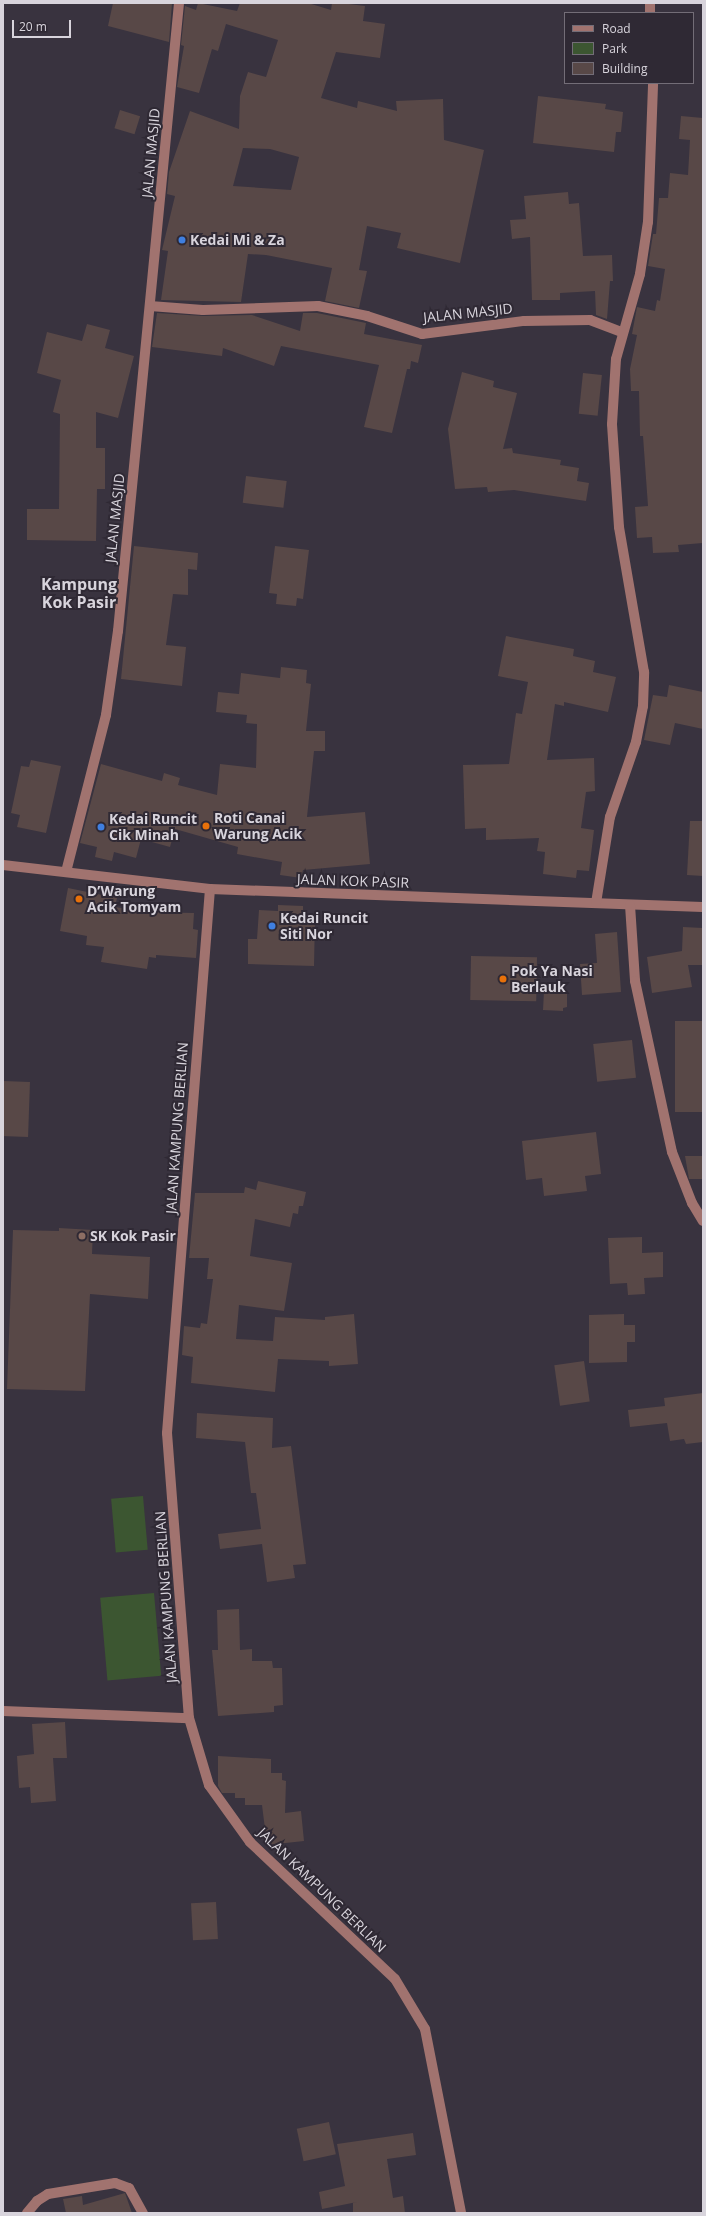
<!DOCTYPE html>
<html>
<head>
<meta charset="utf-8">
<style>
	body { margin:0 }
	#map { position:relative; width:706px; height:2216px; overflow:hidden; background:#39333f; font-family:"Open Sans",sans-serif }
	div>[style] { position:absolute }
	.green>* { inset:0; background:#3c5631; transform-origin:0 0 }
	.building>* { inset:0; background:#584847; transform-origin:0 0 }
	.minor>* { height:10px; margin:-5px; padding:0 5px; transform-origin:5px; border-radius:5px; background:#a1736f }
	.dots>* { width:11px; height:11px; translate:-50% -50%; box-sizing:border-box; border:2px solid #2f2934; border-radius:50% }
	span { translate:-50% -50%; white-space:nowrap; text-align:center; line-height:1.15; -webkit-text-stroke:4px #2f2934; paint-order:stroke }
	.street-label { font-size:14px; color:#d8d4dc }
	.poi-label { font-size:14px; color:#d8d4dc; font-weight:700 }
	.left { translate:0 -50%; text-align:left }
	.quarter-label { font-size:16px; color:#d8d4dc; font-weight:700 }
	.frame { position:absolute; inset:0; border:4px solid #d8d4dc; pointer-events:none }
	.legend { position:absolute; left:564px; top:12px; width:130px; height:72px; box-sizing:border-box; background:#2f2934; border:1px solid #736d77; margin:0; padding:5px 7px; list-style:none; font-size:12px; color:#d8d4dc }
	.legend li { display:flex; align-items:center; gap:8px; height:20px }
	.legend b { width:20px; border:1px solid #736d77 }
	.scale { position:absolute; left:12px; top:20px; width:59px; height:18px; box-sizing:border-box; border:2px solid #d8d4dc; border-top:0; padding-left:5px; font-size:12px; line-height:14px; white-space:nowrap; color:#d8d4dc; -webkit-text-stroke:3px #2f2934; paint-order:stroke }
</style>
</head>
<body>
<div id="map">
	<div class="green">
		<i style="left:143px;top:1496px;width:54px;height:32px;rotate:85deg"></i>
		<i style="left:154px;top:1593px;width:83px;height:54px;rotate:85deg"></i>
	</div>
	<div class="building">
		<i style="clip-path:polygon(113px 3px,172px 3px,169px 42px,108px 26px)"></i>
		<i style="clip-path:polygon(evenodd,198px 3px,237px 11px,240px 3px,308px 3px,331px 10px,332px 3px,341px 3px,365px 6px,363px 21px,385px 24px,380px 58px,336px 52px,321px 98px,357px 108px,358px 101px,397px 111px,396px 101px,443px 99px,444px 140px,484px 150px,460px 263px,397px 248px,401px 233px,367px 226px,359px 270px,367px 271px,359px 308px,325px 301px,332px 268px,266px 255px,248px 254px,241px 302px,161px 300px,168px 251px,162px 250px,175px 196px,167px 194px,169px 172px,190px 111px,239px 129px,240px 96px,248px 72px,266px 77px,278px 40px,226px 24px,218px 51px,212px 49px,199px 93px,177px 87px,184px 46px,181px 45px,185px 6px,196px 10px,198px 3px,243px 148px,270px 149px,299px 157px,291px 190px,233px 186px,243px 148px)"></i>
		<i style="clip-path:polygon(538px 96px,606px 104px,605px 109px,623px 112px,621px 132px,616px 132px,614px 152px,533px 143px)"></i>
		<i style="left:120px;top:110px;width:21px;height:19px;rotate:17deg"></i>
		<i style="clip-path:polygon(681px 116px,703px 118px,703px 543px,678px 545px,679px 552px,653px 553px,652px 537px,637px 538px,635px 507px,648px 506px,643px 436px,640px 436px,639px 391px,631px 391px,630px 369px,637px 335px,632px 334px,637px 307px,655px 311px,657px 300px,660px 301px,665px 269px,648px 266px,653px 234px,656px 234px,659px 198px,668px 198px,670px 173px,688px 175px,690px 140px,679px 139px)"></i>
		<i style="clip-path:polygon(568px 192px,569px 204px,579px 203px,583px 256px,612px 255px,613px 281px,610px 281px,607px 319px,596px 315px,595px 291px,560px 293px,560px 300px,532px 300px,530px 237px,512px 239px,510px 220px,526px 219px,524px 196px)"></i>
		<i style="clip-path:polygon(157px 313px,203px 316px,252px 315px,300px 331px,303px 313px,317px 313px,366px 323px,364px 334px,422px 345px,418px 363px,411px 361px,410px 369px,407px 369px,392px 433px,364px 427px,379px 365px,281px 346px,274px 366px,223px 348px,222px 356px,152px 347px)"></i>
		<i style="clip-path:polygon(87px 324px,110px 330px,105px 348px,134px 356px,118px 418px,96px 412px,96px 448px,105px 448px,105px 489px,97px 489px,96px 541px,27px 540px,27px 509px,59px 509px,60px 414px,53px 412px,61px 380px,37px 373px,47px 332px,82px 341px)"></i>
		<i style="clip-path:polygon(462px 372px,494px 381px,493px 387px,517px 393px,503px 449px,512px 448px,513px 453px,561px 460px,560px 465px,579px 468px,577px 481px,589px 483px,586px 501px,514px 490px,488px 492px,487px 487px,455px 489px,448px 429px)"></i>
		<i style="left:583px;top:373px;width:19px;height:41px;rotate:6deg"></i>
		<i style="left:246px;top:476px;width:41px;height:27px;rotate:7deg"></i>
		<i style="clip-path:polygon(134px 546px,198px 553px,197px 570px,188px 569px,188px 595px,173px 594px,166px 645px,186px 647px,182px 686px,121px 679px)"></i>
		<i style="clip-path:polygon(275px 546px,309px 550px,303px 599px,297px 598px,296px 606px,276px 604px,277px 594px,269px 593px)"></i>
		<i style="clip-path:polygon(506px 636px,574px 649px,573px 656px,595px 661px,593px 672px,616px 677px,608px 712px,564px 702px,564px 706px,555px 704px,547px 760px,594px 758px,595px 791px,586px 792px,581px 828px,594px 830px,589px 871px,577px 870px,576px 878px,543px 874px,545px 852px,537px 851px,539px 838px,486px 840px,486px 828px,465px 829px,463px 765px,509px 764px,516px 713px,522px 714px,528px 682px,498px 676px)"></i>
		<i style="clip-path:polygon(281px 667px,307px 670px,306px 683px,311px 684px,306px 731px,325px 731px,325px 751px,314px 751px,307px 817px,365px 812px,370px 864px,303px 870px,301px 878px,280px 875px,282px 862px,237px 854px,238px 847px,175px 829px,170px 847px,141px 839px,136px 858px,114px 852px,112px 861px,95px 857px,97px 847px,80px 843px,101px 764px,162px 781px,164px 773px,180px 778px,178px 785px,217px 795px,220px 764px,256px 768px,257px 724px,246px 723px,247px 715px,216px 712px,218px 692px,239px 694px,241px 673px,280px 678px)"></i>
		<i style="clip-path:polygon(669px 685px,703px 692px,703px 729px,675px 723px,670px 745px,644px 740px,653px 695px,667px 697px)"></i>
		<i style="clip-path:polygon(31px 760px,61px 766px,46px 833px,17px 827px,20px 815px,11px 813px,21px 766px,29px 767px)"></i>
		<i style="clip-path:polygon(690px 821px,703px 821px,703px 876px,687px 875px)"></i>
		<i style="clip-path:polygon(68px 888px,117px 898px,115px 907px,147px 912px,194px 913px,193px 929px,198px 930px,196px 958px,156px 955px,156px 958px,149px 957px,147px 969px,101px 962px,104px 947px,86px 945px,87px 936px,60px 931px)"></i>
		<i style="clip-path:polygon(278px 905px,303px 906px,303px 918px,315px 918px,314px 966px,248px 964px,248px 939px,257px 939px,259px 910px,278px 911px)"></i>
		<i style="clip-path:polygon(683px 927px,703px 928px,703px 965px,688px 965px,692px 987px,652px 993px,647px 957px,682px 951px)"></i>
		<i style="clip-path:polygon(617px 932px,621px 992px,582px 995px,580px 964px,597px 963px,595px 934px)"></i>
		<i style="left:471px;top:956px;width:66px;height:44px;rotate:1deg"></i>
		<i style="clip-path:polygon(544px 991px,567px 991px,567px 1007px,563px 1008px,563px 1011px,543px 1010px)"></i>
		<i style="left:675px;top:1021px;width:28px;height:91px"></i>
		<i style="left:632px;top:1040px;width:38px;height:39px;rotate:84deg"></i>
		<i style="left:3px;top:1081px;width:27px;height:55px;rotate:2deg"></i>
		<i style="clip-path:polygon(596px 1132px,601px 1174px,585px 1176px,587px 1191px,544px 1196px,542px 1178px,526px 1180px,522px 1141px)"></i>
		<i style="clip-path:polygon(685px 1156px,703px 1156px,703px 1179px,689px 1179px)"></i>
		<i style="clip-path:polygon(258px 1181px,306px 1192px,303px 1206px,299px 1206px,298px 1214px,293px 1213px,290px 1227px,255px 1219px,250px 1256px,292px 1263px,284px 1311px,239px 1305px,236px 1339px,273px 1341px,275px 1317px,325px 1320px,325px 1317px,354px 1314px,358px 1364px,329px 1366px,329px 1361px,278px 1359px,275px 1392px,191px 1383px,193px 1357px,182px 1355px,184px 1326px,200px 1328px,201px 1323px,207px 1324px,213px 1279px,207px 1279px,209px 1258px,189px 1258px,195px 1193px,244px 1193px,245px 1187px,256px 1190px)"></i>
		<i style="clip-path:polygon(59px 1228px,93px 1230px,92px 1254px,150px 1257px,148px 1299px,90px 1294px,85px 1391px,7px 1389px,13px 1230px,59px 1231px)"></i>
		<i style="clip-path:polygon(642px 1237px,642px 1253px,663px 1252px,663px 1277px,644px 1278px,645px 1294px,628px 1295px,627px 1283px,610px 1284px,608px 1238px)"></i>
		<i style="clip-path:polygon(624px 1314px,624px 1325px,635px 1325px,635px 1342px,627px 1342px,627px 1362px,589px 1363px,589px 1315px)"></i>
		<i style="left:584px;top:1361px;width:41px;height:30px;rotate:82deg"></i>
		<i style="clip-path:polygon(703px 1393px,703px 1442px,686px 1444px,684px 1439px,670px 1441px,667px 1423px,630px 1427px,628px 1410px,665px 1406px,664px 1398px)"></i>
		<i style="clip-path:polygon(197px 1413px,273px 1418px,272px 1448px,291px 1446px,306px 1564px,293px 1565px,295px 1578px,267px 1582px,262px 1544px,220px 1549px,218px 1534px,261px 1529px,256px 1493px,251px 1493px,245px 1442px,196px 1438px)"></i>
		<i style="clip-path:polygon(239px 1609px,240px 1650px,252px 1649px,252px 1661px,272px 1661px,273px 1668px,282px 1668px,283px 1705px,274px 1706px,274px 1712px,218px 1716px,212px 1650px,218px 1650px,217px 1610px)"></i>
		<i style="clip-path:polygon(65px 1722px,67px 1758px,53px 1758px,56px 1801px,31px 1803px,30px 1787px,19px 1788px,17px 1756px,34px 1754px,32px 1724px)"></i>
		<i style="clip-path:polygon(218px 1756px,271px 1759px,271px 1773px,282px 1773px,282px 1780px,286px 1781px,285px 1813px,301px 1811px,304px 1841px,267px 1845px,262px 1805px,245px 1805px,245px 1798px,235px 1798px,235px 1793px,222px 1793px,218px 1786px)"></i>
		<i style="left:216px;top:1902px;width:37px;height:25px;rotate:87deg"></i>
		<i style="left:329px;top:2122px;width:33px;height:33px;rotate:78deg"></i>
		<i style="clip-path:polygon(413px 2133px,416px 2155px,387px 2159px,393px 2198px,403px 2196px,405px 2213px,353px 2213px,353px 2203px,357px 2202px,322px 2209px,319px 2192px,345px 2186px,337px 2144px)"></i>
		<i style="clip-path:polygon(125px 2193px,132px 2213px,66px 2213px,63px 2199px,82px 2196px,83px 2205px)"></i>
	</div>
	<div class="minor">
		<i style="left:650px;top:3px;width:10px;rotate:90deg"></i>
		<i style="left:150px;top:306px;width:53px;rotate:4.3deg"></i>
		<i style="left:203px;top:310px;width:115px;rotate:-2deg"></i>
		<i style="left:318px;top:306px;width:50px;rotate:11.5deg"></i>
		<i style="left:367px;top:316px;width:58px;rotate:18.1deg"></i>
		<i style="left:422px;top:334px;width:103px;rotate:-7.3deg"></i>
		<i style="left:524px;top:321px;width:66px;rotate:-0.9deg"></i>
		<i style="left:590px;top:320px;width:34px;rotate:21deg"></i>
		<i style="left:3px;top:865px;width:208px;rotate:6.6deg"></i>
		<i style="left:210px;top:889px;width:493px;rotate:2.1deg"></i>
		<i style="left:66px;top:872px;width:162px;rotate:-75.7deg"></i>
		<i style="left:106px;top:715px;width:85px;rotate:-81.9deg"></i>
		<i style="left:118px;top:631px;width:631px;rotate:-84.45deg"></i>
		<i style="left:210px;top:889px;width:546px;rotate:94.52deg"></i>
		<i style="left:167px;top:1433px;width:286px;rotate:85.6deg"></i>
		<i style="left:189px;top:1718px;width:70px;rotate:73.4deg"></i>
		<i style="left:209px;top:1785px;width:70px;rotate:54.3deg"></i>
		<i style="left:250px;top:1842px;width:199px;rotate:43.4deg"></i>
		<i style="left:395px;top:1979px;width:58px;rotate:59deg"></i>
		<i style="left:425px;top:2029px;width:187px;rotate:78.9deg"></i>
		<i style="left:596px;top:903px;width:87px;rotate:-80.8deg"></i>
		<i style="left:610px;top:817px;width:79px;rotate:-70.9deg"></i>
		<i style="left:636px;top:742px;width:37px;rotate:-79deg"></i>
		<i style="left:643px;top:706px;width:34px;rotate:-88deg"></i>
		<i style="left:644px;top:672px;width:147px;rotate:-99.8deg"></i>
		<i style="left:619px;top:527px;width:103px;rotate:-93.9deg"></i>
		<i style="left:612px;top:424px;width:65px;rotate:-86.5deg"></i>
		<i style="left:616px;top:359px;width:88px;rotate:-74.2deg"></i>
		<i style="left:640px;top:274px;width:53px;rotate:-81.3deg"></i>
		<i style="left:648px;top:222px;width:139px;rotate:-87.9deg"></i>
		<i style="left:630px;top:905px;width:76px;rotate:86.2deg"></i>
		<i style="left:635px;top:981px;width:175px;rotate:77.8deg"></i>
		<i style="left:672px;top:1152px;width:55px;rotate:68.6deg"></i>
		<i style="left:692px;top:1203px;width:21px;rotate:59deg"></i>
		<i style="left:3px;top:1711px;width:186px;rotate:2.2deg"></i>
		<i style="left:27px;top:2213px;width:16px;rotate:-50deg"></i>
		<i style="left:37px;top:2201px;width:13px;rotate:-32deg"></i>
		<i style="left:48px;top:2194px;width:68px;rotate:-9.3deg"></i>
		<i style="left:115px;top:2183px;width:15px;rotate:20deg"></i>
		<i style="left:129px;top:2188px;width:29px;rotate:61deg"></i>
	</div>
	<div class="dots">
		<i style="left:182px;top:240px;background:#3f7fe0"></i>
		<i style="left:206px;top:826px;background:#e8710a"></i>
		<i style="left:101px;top:827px;background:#3f7fe0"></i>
		<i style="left:79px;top:899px;background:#e8710a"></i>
		<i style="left:272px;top:926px;background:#3f7fe0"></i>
		<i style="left:503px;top:979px;background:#e8710a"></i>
		<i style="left:82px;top:1236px;background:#8d6e63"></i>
	</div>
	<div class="street-label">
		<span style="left:151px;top:153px;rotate:-85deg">JALAN MASJID</span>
		<span style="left:468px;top:313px;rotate:-6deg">JALAN MASJID</span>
		<span style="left:115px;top:518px;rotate:-84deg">JALAN MASJID</span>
		<span style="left:353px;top:881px;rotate:2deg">JALAN KOK PASIR</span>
		<span style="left:177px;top:1128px;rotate:-86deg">JALAN KAMPUNG BERLIAN</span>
		<span style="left:166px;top:1597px;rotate:-94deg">JALAN KAMPUNG BERLIAN</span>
		<span style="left:322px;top:1890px;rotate:44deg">JALAN KAMPUNG BERLIAN</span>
	</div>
	<div class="poi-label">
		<span class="left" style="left:190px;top:240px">Kedai Mi &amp; Za</span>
		<span class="left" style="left:214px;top:826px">Roti Canai<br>Warung Acik</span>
		<span class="left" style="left:109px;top:827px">Kedai Runcit<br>Cik Minah</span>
		<span class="left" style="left:87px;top:899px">D’Warung<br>Acik Tomyam</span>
		<span class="left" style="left:280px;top:926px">Kedai Runcit<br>Siti Nor</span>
		<span class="left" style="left:511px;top:979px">Pok Ya Nasi<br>Berlauk</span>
		<span class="left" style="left:90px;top:1236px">SK Kok Pasir</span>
	</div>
	<div class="quarter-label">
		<span style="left:79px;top:593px">Kampung<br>Kok Pasir</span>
	</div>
	<div class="frame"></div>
	<ul class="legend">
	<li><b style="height:5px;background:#a1736f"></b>Road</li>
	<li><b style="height:11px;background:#3c5631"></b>Park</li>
	<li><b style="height:11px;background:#584847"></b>Building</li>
	</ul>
	<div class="scale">20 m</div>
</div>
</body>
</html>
